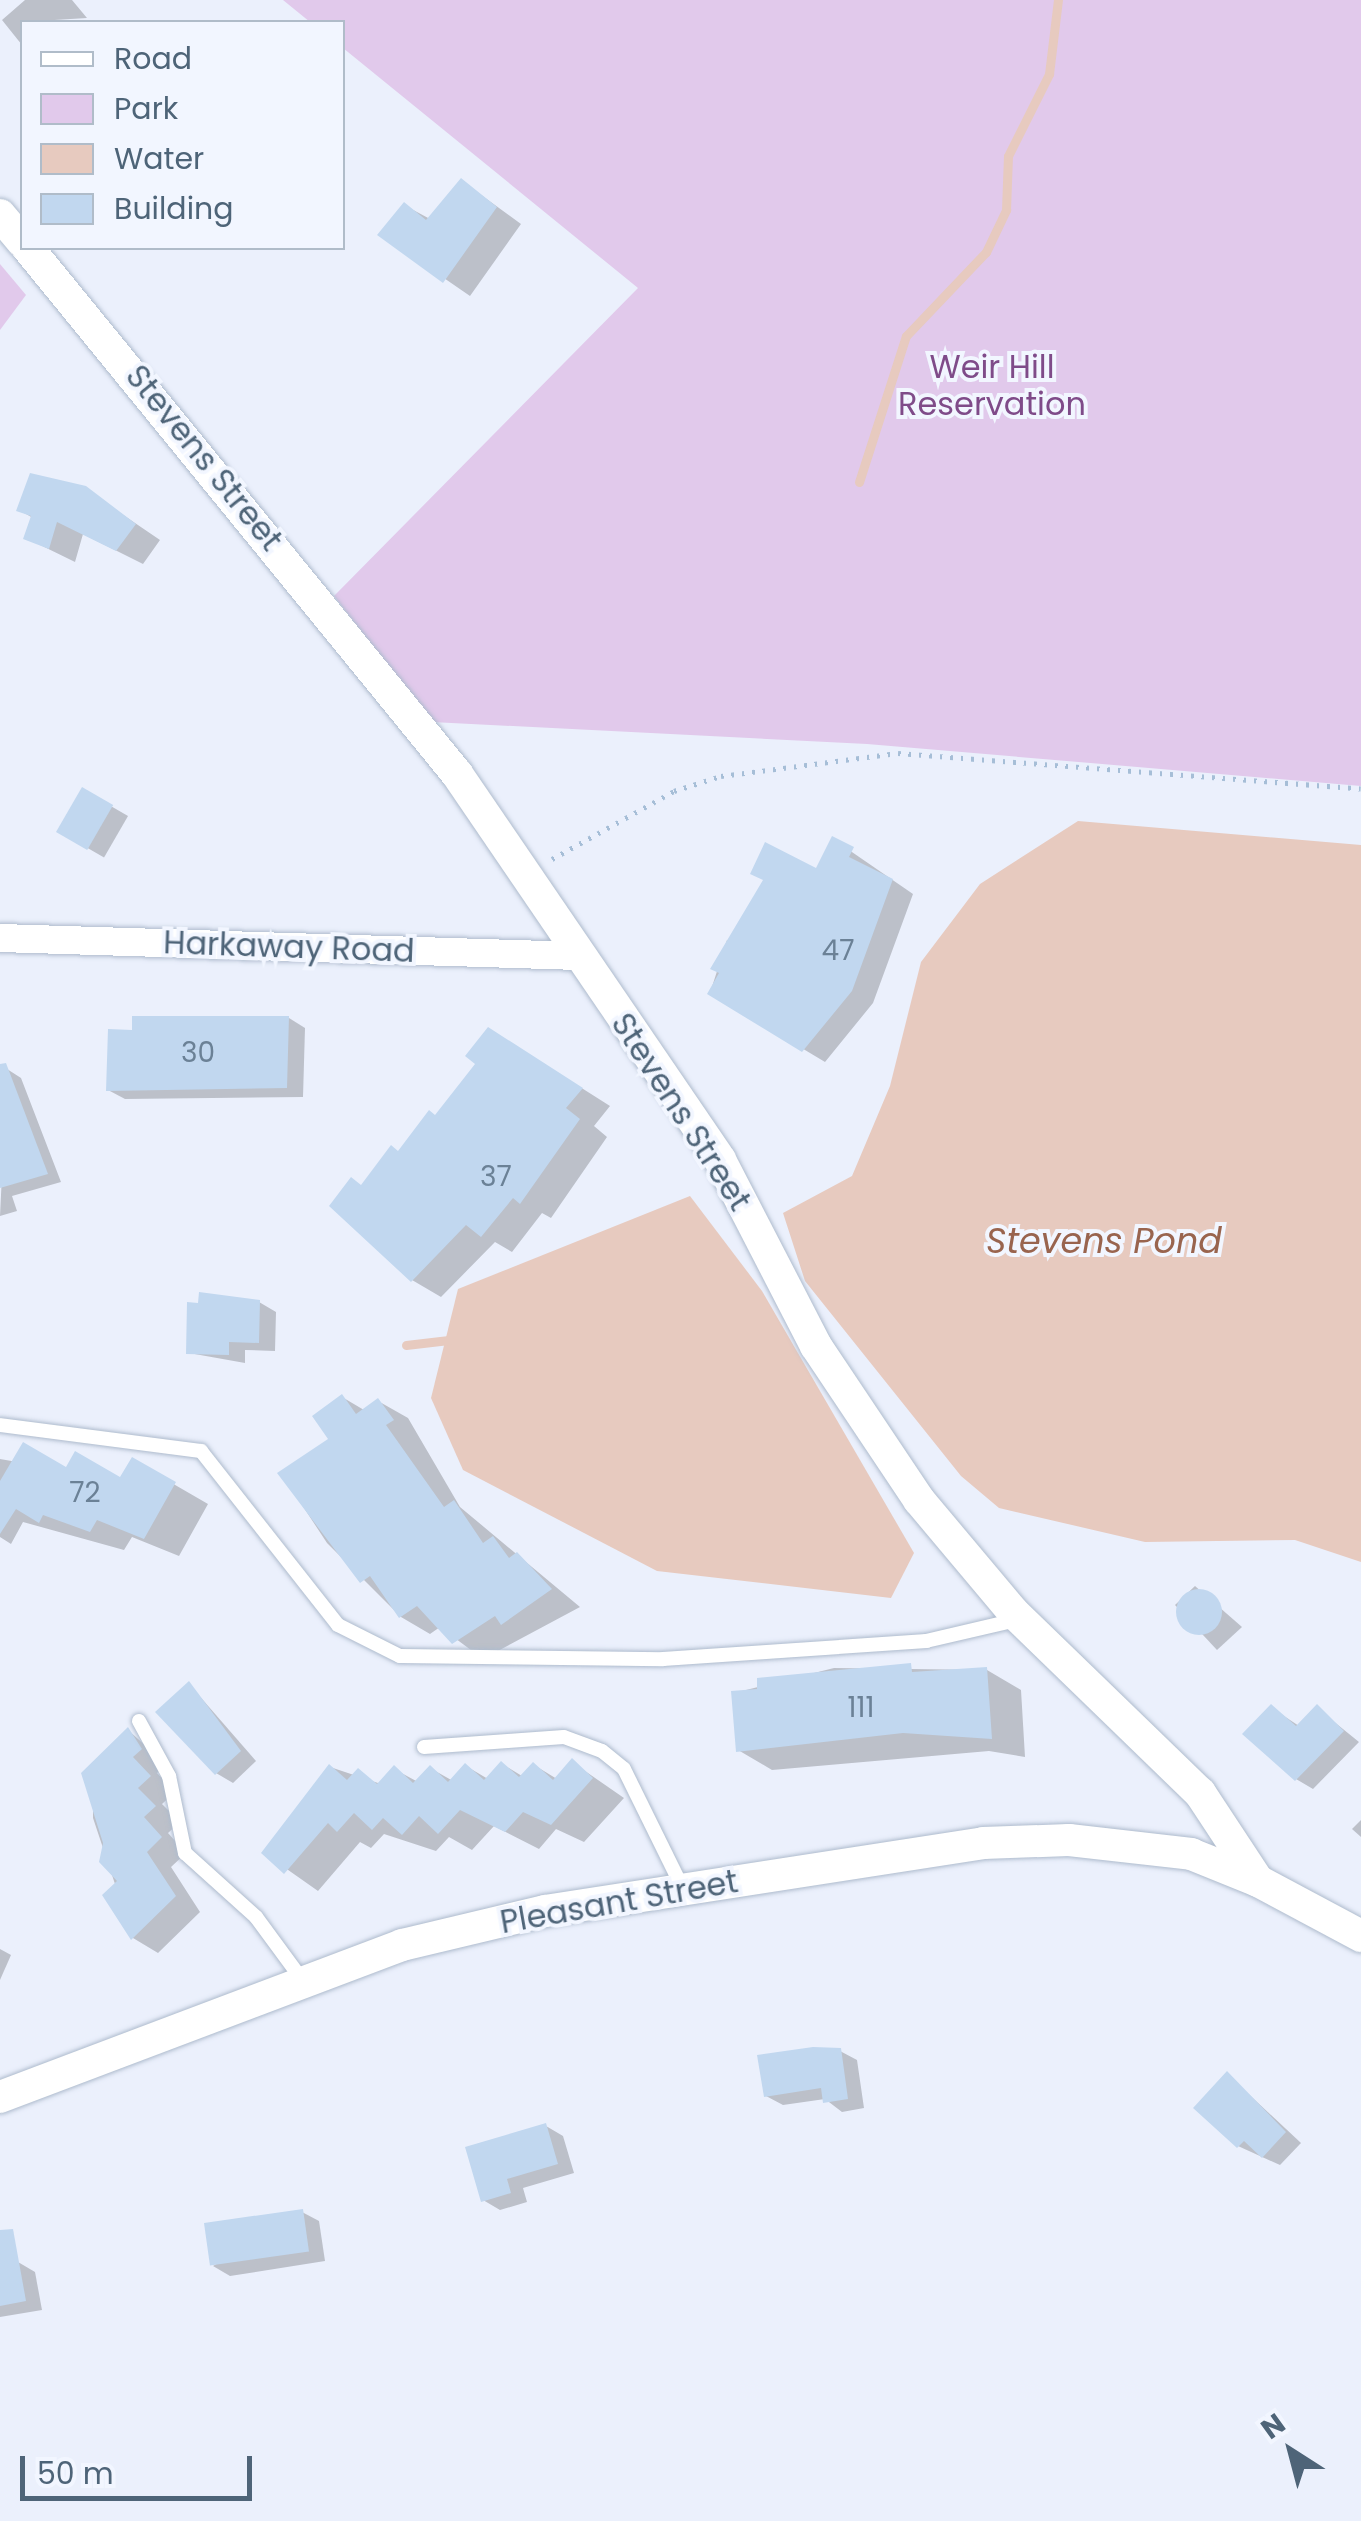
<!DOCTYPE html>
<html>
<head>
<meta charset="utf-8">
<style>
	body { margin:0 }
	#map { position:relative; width:1361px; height:2521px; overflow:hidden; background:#ebf0fc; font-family:Poppins,sans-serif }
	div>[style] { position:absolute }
	.green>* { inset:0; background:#e1c9eb }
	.water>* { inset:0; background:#e7cabf }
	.shadow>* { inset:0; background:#0003; transform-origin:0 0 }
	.stream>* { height:9px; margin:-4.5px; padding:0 4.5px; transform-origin:4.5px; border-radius:4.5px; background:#e7cabf }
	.building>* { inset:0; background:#c1d7ef; transform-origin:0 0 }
	.round { border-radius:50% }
	.path>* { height:5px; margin-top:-2.5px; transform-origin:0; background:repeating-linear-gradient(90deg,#a6bed7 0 2.5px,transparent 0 10.5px) }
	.roads { filter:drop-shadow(0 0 2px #aebbcd) drop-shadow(0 0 2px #aebbcd) }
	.service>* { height:14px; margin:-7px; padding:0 7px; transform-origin:7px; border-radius:7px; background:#fff }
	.minor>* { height:28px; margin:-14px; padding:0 14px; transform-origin:14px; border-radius:14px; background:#fff }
	.tertiary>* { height:32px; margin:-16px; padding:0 16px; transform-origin:16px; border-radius:16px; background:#fff }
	span { translate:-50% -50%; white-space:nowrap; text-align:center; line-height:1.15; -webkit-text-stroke:8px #f2f6ff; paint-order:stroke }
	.number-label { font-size:28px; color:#6b8196 }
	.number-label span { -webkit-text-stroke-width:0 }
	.park-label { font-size:32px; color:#7f4b89 }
	.street-label { font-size:32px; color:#4e6478 }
	.water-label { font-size:35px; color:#99644e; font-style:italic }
	.legend { position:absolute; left:20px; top:20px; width:325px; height:230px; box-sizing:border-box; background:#f2f6ff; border:2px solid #b0bcc9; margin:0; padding:12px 18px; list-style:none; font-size:30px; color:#4e6478 }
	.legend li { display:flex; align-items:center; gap:20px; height:50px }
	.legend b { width:50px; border:2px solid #b0bcc9 }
	.north { position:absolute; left:1241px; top:2401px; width:100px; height:100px; -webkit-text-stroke:8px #f2f6ff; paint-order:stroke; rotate:324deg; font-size:28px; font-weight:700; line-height:40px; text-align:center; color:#4e6478 }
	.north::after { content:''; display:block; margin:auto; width:35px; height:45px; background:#4e6478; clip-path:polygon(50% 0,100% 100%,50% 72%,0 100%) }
	.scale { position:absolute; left:20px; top:2456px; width:232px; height:45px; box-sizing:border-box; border:5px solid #4e6478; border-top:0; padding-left:12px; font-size:30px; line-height:35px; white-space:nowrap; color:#4e6478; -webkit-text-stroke:8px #f2f6ff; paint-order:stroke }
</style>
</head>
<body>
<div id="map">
	<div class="green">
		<i style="clip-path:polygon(283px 0,1361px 0,1361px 786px,867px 744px,432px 722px,334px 596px,638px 288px,343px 48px,342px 22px,310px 22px)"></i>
		<i style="clip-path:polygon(0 264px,26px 295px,0 330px)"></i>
	</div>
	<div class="water">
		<i style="clip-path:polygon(1078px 821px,1361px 845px,1361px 1562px,1295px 1540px,1145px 1542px,999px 1508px,961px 1476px,805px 1281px,783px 1213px,852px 1176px,890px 1086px,921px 962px,980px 884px)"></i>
		<i style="clip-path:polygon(690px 1196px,762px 1291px,914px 1553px,891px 1598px,657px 1571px,463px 1470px,431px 1398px,458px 1289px)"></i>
	</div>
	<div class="shadow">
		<i style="clip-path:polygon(25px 0,72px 0,87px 18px,22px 22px,22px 45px,2px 20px)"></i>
		<i style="clip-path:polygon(462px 181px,521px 224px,470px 296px,380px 234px,404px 205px,430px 219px)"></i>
		<i style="clip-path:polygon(85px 489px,160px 540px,143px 564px,83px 534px,75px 562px,26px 538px,33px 518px,19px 510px)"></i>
		<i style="left:83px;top:790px;width:52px;height:48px;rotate:30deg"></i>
		<i style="clip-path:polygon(833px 839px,913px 894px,873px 1003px,825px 1062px,710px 993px,727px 940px,735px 944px,817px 871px)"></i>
		<i style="clip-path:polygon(289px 1018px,305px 1028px,303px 1097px,125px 1099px,108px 1090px,134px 1033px)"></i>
		<i style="clip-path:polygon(517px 1047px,610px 1106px,594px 1126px,607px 1137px,551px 1218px,542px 1213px,512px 1252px,495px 1242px,441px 1297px,412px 1280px,362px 1187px)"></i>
		<i style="clip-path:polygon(7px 1069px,21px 1078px,61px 1182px,12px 1196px,17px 1211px,0 1216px)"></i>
		<i style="clip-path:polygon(259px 1302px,276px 1312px,275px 1351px,245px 1350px,245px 1363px,189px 1353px)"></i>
		<i style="clip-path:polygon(342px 1397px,364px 1410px,378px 1401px,408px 1418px,460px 1507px,580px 1607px,483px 1659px,440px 1627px,430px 1634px,401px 1617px,327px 1543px,281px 1473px,332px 1440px)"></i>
		<i style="clip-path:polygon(0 1459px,121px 1480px,132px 1460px,208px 1504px,179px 1556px,132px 1537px,124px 1550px,23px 1522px,11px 1544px,0 1537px)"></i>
		<i style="clip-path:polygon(1195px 1586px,1242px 1627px,1217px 1650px,1175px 1605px)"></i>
		<i style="clip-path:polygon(834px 1668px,987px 1670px,1021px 1690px,1025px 1757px,989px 1751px,772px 1770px,738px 1750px,734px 1693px)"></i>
		<i style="clip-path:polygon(189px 1684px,256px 1761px,233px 1783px,216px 1773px)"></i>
		<i style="clip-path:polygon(1272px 1708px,1299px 1726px,1317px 1708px,1359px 1742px,1313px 1789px,1296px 1779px)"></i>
		<i style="clip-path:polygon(128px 1730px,166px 1764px,157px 1773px,175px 1792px,162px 1804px,180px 1822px,168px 1833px,186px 1853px,171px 1867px,200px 1912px,158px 1953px,133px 1938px,93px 1818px,93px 1782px)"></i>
		<i style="clip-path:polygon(572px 1762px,624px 1798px,584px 1842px,556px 1829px,539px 1849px,494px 1826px,472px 1850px,449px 1837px,436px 1851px,384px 1834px,371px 1848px,360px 1842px,318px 1891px,264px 1853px,330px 1767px,381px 1784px,394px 1769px,418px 1782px,430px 1768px,453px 1781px,466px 1766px,488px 1779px,502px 1764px,522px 1776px,534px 1765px,557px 1779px)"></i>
		<i style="clip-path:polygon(1361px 1820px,1361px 1837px,1352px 1829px)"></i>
		<i style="clip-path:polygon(0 1949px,11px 1955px,0 1980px)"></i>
		<i style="clip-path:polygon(840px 2051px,857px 2060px,864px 2108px,842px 2112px,825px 2099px,783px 2105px,766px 2096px)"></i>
		<i style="clip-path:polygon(1227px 2074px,1301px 2143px,1280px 2165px,1238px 2146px)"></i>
		<i style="clip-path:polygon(546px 2126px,563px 2136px,574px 2173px,523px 2188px,527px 2202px,500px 2210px,483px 2200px)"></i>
		<i style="clip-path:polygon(302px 2212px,319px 2221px,325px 2261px,230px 2276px,213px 2266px)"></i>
		<i style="clip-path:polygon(18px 2262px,35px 2272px,42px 2310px,0 2317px,0 2266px)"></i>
	</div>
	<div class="stream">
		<i style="left:859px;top:482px;width:153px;rotate:-72.2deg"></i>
		<i style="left:906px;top:336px;width:116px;rotate:-46.4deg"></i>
		<i style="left:986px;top:252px;width:47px;rotate:-64.5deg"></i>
		<i style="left:1006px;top:210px;width:54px;rotate:-87.9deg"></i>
		<i style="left:1008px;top:156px;width:92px;rotate:-63.4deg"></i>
		<i style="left:1049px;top:74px;width:75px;rotate:-83.1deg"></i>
		<i style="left:406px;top:1345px;width:43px;rotate:-6.6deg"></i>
	</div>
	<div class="building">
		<i style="clip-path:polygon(461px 178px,497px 207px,443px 283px,377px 235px,404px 202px,426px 220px)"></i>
		<i style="clip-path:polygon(30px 473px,86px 486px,136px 524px,116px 551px,57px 522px,49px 549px,23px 539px,31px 516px,16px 511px)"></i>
		<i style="left:82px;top:787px;width:36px;height:52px;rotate:30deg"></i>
		<i style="clip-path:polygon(832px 836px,854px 847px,849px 857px,893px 879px,852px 991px,802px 1052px,707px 994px,719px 973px,710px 969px,763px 880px,750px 874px,765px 842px,816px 868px)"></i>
		<i style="clip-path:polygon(132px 1016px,289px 1016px,287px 1088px,106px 1091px,108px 1029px,132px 1030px)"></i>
		<i style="clip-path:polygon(488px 1027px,583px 1088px,566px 1108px,580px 1119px,520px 1204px,513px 1198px,481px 1237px,466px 1225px,411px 1282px,329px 1206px,351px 1177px,361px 1185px,391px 1145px,398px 1151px,429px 1110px,435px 1115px,475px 1064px,465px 1056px)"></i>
		<i style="clip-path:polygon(6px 1063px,48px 1174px,0 1188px,0 1064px)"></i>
		<i style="clip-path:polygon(199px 1292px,260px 1300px,259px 1343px,229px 1342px,229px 1355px,186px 1354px,187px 1302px,198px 1303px)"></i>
		<i style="clip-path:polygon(342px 1394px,356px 1414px,378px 1398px,394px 1420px,386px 1425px,444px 1507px,454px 1500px,483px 1543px,493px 1536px,509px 1558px,517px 1552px,552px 1589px,501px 1625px,495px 1616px,452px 1644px,417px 1606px,399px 1618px,370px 1576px,360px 1583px,277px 1473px,328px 1439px,312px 1416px)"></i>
		<i style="clip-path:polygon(23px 1442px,66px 1467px,75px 1451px,120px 1477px,132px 1457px,176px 1482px,144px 1539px,97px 1520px,90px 1532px,43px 1515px,39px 1523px,16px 1509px,0 1534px,0 1481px)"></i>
		<i class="round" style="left:1176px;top:1589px;width:46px;height:46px"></i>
		<i style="clip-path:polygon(911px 1663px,912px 1672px,987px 1667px,992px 1739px,903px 1733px,736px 1752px,731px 1691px,757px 1689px,757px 1678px)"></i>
		<i style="clip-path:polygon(189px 1681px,241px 1751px,215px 1775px,155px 1712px)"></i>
		<i style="clip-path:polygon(1271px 1704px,1296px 1726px,1317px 1704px,1344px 1731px,1295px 1781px,1242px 1734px)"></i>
		<i style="clip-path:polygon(128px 1727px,142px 1749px,133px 1757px,151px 1776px,138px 1788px,156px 1806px,144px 1817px,162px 1837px,147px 1852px,176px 1896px,131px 1940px,102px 1895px,117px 1881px,99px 1862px,103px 1843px,81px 1773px)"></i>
		<i style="clip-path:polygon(572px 1758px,593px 1778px,551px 1825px,523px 1812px,505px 1832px,460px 1810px,438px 1834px,419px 1816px,402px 1835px,383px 1818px,372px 1830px,354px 1813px,337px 1832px,328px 1823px,284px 1874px,261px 1853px,329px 1764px,347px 1780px,358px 1768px,377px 1784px,394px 1765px,413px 1783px,430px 1765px,448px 1782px,465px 1763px,484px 1780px,501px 1761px,519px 1777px,533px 1762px,553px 1780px)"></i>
		<i style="clip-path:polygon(813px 2047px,841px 2048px,848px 2099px,823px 2103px,821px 2088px,764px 2097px,757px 2055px)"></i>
		<i style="clip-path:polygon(1227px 2071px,1286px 2132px,1262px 2158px,1244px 2141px,1237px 2148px,1193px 2108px)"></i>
		<i style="clip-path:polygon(546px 2123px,558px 2164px,507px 2179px,511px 2193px,481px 2202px,465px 2147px)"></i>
		<i style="left:303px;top:2209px;width:43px;height:100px;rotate:82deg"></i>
		<i style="clip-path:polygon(13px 2229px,26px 2301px,0 2306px,0 2230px)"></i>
	</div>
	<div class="path">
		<i style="left:552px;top:859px;width:140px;rotate:-29.1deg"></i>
		<i style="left:674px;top:791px;width:49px;rotate:-17.7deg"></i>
		<i style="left:721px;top:776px;width:178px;rotate:-7.4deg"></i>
		<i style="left:898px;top:753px;width:464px;rotate:4.4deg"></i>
	</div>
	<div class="roads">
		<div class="service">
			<i style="left:0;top:1425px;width:203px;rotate:7.4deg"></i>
			<i style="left:201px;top:1451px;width:221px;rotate:51.8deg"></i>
			<i style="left:338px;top:1625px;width:69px;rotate:26.6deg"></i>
			<i style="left:400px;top:1656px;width:263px;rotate:0.7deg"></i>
			<i style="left:663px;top:1659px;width:264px;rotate:-3.9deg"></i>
			<i style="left:926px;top:1641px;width:92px;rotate:-13.1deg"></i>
			<i style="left:139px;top:1721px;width:63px;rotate:61.4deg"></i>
			<i style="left:169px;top:1776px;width:79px;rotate:78.3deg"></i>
			<i style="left:185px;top:1853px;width:96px;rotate:42deg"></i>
			<i style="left:256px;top:1917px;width:79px;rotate:53.7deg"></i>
			<i style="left:424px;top:1747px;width:140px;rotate:-4.1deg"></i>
			<i style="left:564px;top:1737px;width:40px;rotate:20.2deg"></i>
			<i style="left:602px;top:1751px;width:28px;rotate:39deg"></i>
			<i style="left:624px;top:1769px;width:134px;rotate:63.8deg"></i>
		</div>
		<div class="minor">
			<i style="left:0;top:938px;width:578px;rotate:1.78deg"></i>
		</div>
		<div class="tertiary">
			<i style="left:0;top:215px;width:34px;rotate:50deg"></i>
			<i style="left:28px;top:248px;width:679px;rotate:50.8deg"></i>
			<i style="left:457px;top:774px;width:467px;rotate:55.7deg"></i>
			<i style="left:720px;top:1160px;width:209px;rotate:62.7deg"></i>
			<i style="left:816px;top:1346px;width:185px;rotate:56.2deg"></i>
			<i style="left:919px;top:1500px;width:145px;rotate:50deg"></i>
			<i style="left:1012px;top:1611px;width:262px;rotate:44.1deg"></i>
			<i style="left:1200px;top:1793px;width:105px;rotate:56.6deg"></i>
			<i style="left:1258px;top:1881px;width:117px;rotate:28.1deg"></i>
			<i style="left:0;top:2097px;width:430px;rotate:-20.7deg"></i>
			<i style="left:402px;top:1945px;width:147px;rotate:-13.4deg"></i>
			<i style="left:545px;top:1911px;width:443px;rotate:-8.8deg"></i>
			<i style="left:983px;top:1843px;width:86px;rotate:-2deg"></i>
			<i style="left:1069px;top:1840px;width:123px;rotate:6.5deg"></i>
			<i style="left:1191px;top:1854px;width:72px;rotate:21.9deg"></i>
		</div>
	</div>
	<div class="number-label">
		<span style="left:838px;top:951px">47</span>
		<span style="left:198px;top:1053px">30</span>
		<span style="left:496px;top:1177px">37</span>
		<span style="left:85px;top:1493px">72</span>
		<span style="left:861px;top:1708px">111</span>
	</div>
	<div class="park-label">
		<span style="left:992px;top:386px">Weir Hill<br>Reservation</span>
	</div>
	<div class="street-label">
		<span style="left:204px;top:458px;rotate:51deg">Stevens Street</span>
		<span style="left:289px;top:947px;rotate:2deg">Harkaway Road</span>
		<span style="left:681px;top:1112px;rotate:57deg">Stevens Street</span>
		<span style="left:619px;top:1902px;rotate:-10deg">Pleasant Street</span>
	</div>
	<div class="water-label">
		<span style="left:1104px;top:1241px">Stevens Pond</span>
	</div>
	<ul class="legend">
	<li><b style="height:12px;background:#fff"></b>Road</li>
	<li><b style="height:28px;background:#e1c9eb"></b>Park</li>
	<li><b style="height:28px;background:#e7cabf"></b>Water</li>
	<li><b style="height:28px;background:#c1d7ef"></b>Building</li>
	</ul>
	<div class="north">N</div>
	<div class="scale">50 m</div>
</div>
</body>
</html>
